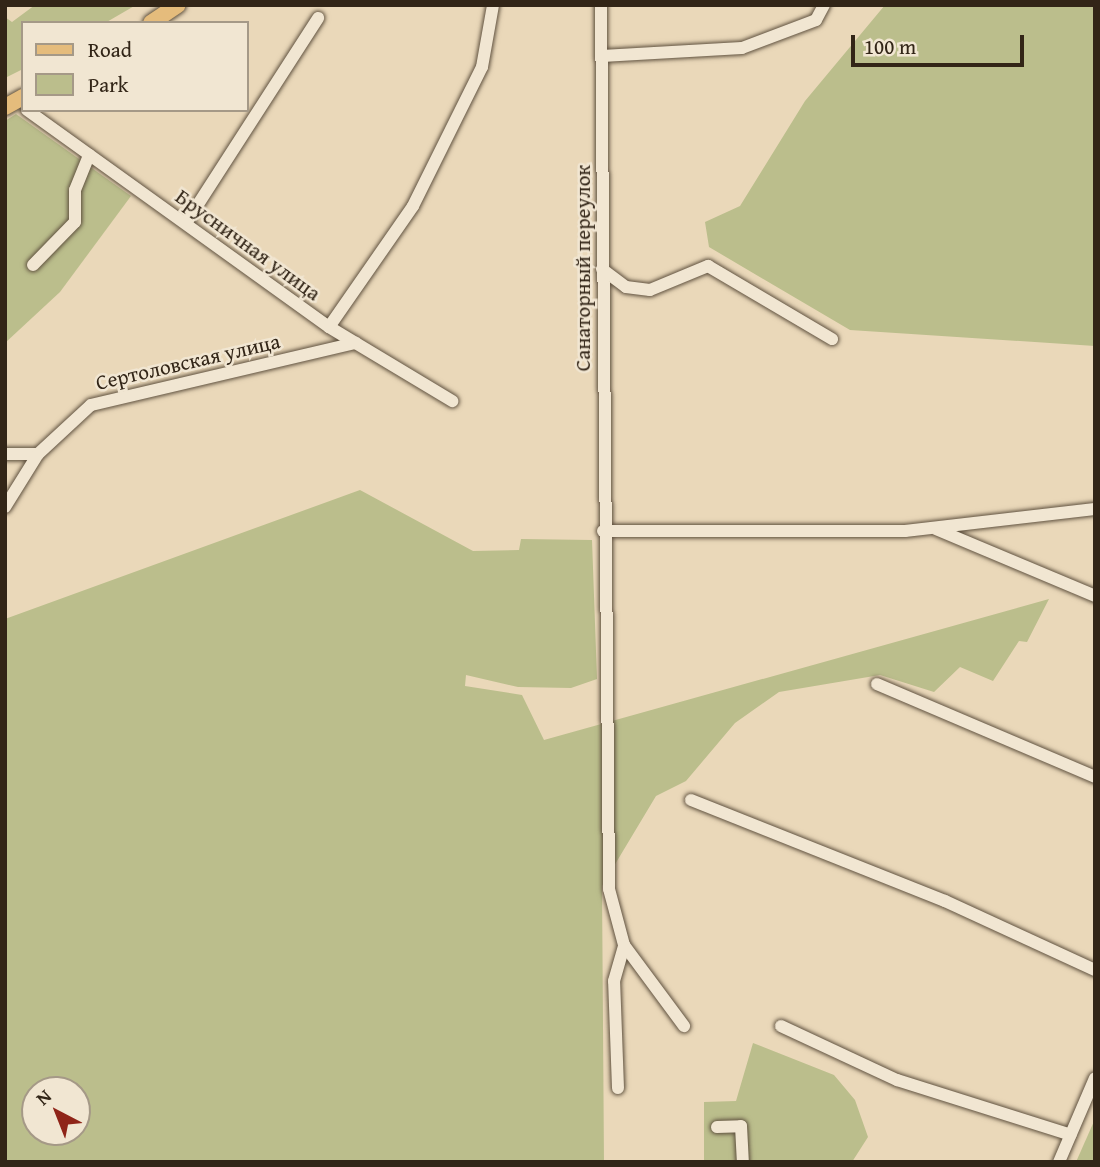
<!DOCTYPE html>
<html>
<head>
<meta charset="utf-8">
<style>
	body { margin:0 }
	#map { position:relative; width:1100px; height:1167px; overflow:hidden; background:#ead8b9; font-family:"Gentium Book Plus",serif }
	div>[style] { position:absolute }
	.green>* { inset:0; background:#bbbe8c }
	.roads { filter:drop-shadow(0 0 2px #605240) drop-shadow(0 0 2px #605240) }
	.minor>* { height:12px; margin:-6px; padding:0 6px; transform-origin:6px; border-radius:6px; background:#f1e6d2 }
	.major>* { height:16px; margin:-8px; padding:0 8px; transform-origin:8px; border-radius:8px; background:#e5bc7c }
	span { translate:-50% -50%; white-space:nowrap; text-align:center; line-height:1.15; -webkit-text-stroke:5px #f1e6d2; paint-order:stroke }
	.street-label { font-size:21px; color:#322517 }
	.frame { position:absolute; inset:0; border:7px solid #322517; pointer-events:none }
	.legend { position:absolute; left:21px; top:21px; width:228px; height:91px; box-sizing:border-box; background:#f1e6d2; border:2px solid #a59987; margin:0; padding:9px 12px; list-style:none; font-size:21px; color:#322517 }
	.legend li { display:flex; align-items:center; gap:14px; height:35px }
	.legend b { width:35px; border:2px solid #a59987 }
	.north { position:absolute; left:21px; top:1076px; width:70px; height:70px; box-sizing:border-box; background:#f1e6d2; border:2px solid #a59987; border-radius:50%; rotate:318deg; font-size:19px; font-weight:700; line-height:28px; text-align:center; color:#322517 }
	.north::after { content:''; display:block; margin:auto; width:24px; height:32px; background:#8f2418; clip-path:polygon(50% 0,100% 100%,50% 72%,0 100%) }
	.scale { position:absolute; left:851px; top:35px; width:173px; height:32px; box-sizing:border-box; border:4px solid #322517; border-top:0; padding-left:9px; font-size:21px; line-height:24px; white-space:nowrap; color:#322517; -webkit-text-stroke:5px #f1e6d2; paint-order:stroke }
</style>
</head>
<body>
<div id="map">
	<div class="green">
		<i style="clip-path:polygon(35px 5px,136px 5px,105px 23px,23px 23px,23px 69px,5px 78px,5px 17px,12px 22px)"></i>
		<i style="clip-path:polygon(885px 5px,1095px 5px,1095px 346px,850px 330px,709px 247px,705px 222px,740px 206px,805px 101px)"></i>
		<i style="clip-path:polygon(16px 114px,131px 196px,60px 292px,5px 343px,5px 121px)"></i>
		<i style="clip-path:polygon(evenodd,360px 490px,473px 551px,519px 550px,521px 539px,592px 540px,597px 679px,571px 688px,518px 687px,466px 675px,465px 686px,522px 695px,544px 740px,1049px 599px,1027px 642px,1019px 641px,993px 681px,960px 667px,934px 692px,880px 675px,779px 692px,735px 723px,686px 781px,656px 796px,602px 886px,604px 1162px,5px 1162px,5px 619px,360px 490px,35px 1090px,77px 1090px,77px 1132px,35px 1132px,35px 1090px)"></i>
		<i style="clip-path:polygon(753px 1043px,834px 1075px,855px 1100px,868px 1137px,852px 1162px,704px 1162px,704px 1102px,736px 1101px)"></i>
		<i style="clip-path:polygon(1095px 1119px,1095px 1162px,1076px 1162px)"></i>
	</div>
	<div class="roads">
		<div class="minor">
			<i style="left:601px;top:5px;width:884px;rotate:89.48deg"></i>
			<i style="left:609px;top:889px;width:58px;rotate:75deg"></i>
			<i style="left:624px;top:945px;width:101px;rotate:53.5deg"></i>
			<i style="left:602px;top:56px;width:140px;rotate:-3.3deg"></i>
			<i style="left:742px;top:48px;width:79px;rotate:-20.7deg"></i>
			<i style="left:816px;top:20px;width:17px;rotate:-62deg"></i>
			<i style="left:27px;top:110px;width:372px;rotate:35.7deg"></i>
			<i style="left:329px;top:327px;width:144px;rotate:31deg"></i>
			<i style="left:186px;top:223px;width:244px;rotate:-57.2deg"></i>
			<i style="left:33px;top:265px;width:60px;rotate:-45.7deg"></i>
			<i style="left:75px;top:222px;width:32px;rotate:-90deg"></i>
			<i style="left:75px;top:190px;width:38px;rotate:-68deg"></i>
			<i style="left:602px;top:269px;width:30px;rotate:37deg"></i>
			<i style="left:626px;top:287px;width:24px;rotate:7deg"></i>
			<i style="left:650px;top:290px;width:63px;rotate:-22.5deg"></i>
			<i style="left:708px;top:266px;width:144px;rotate:30.5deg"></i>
			<i style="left:329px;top:327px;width:147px;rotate:-55.2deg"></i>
			<i style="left:413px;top:206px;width:155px;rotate:-63.6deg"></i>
			<i style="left:482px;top:67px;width:63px;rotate:-79.9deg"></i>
			<i style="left:5px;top:454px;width:33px"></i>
			<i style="left:38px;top:454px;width:72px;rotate:-42.8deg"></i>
			<i style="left:91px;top:405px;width:272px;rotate:-13.2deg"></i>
			<i style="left:5px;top:507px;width:62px;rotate:-58.1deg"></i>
			<i style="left:936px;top:529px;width:173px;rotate:22.8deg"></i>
			<i style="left:603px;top:531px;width:302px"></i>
			<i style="left:905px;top:531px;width:191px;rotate:-6.6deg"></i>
			<i style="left:877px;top:684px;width:237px;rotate:23.1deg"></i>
			<i style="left:691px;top:800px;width:273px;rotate:21.7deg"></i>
			<i style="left:945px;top:901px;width:165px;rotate:24.7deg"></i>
			<i style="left:781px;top:1026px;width:128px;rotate:25deg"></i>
			<i style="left:897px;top:1080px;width:182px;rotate:17.5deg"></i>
			<i style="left:618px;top:1088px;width:107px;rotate:-92.1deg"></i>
			<i style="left:614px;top:981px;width:37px;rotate:-74deg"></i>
			<i style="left:717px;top:1127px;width:24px;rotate:-2deg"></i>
			<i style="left:741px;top:1126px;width:36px;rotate:87deg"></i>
			<i style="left:1059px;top:1162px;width:91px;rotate:-66.8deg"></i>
		</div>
		<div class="major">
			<i style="left:151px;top:23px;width:32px;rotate:-34deg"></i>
			<i style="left:5px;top:107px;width:21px;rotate:-29deg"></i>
		</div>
	</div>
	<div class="street-label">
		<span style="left:248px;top:245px;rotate:36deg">Брусничная улица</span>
		<span style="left:583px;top:268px;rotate:-90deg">Санаторный переулок</span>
		<span style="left:188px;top:362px;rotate:-13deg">Сертоловская улица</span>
	</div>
	<div class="frame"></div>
	<ul class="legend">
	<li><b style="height:9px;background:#e5bc7c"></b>Road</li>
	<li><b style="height:19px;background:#bbbe8c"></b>Park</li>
	</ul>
	<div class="north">N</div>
	<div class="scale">100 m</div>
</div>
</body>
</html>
